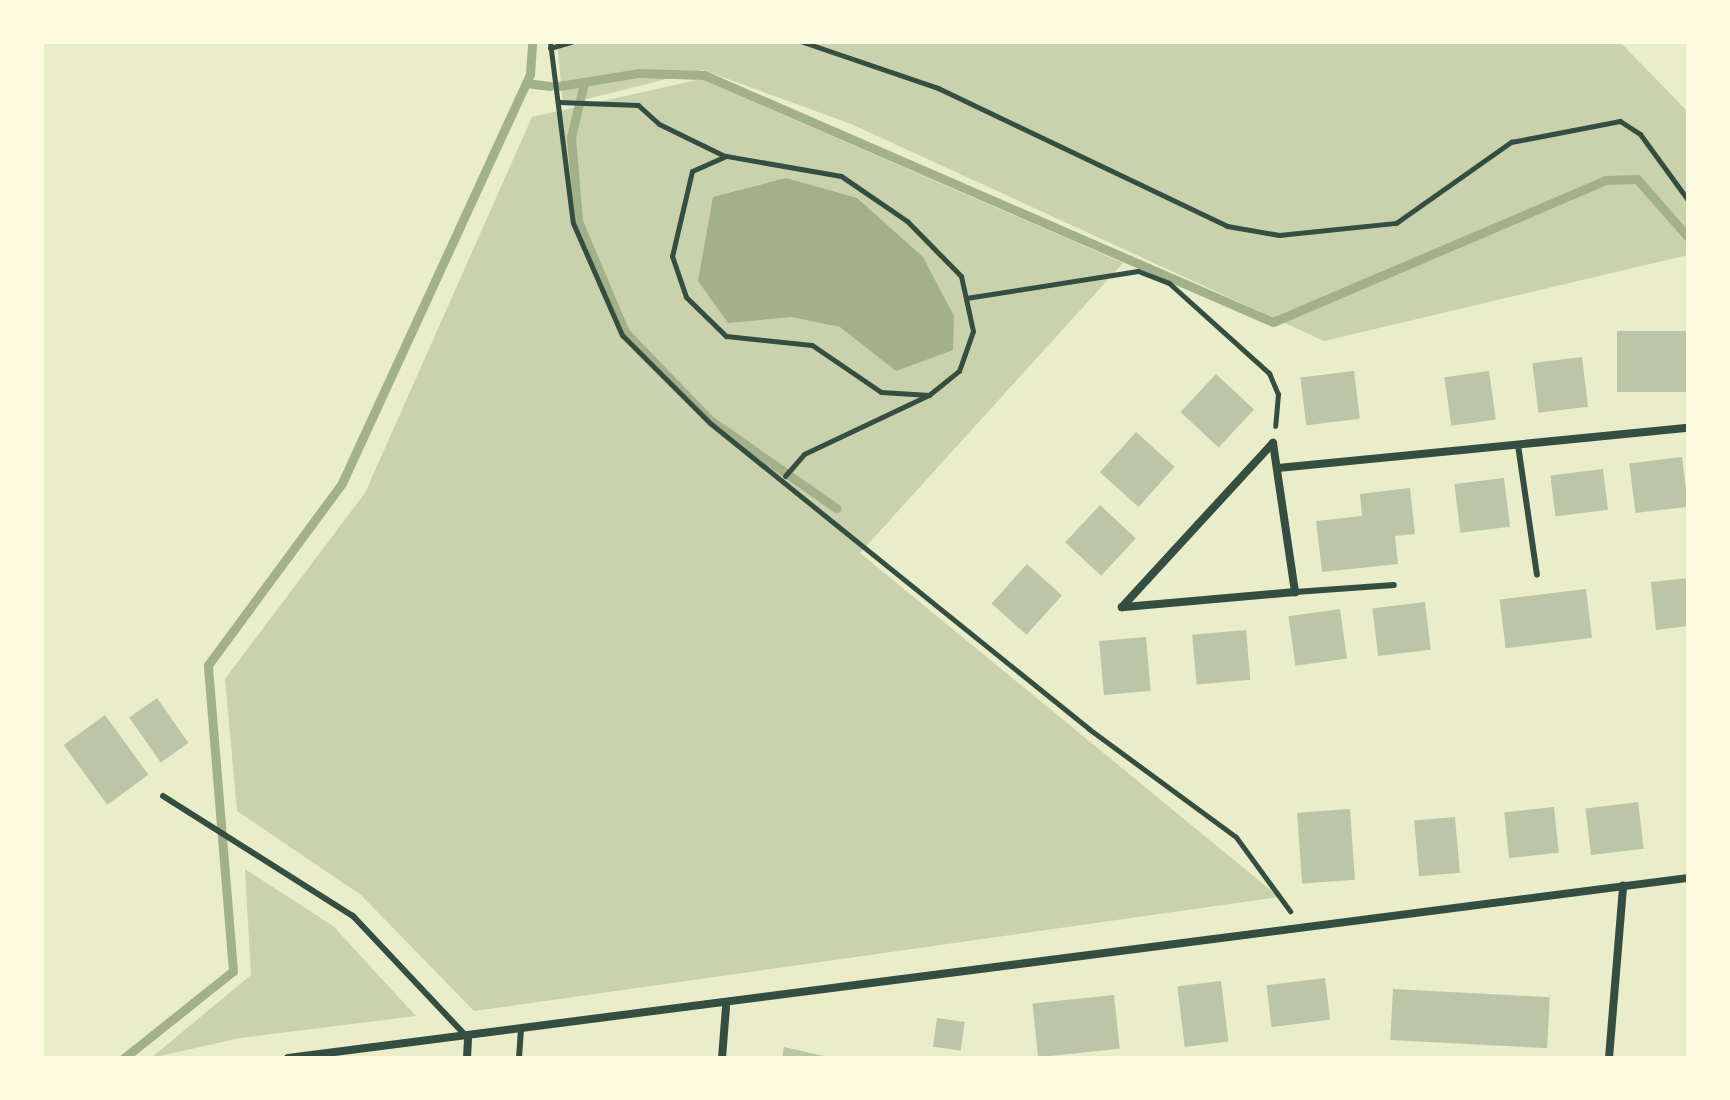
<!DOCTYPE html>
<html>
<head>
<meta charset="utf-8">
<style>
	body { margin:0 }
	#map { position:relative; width:1730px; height:1100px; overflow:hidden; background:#e9edc9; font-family:"DejaVu Sans",sans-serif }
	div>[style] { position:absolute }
	.green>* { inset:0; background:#cad2ad }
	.water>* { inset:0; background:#a3b18a }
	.stream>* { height:9px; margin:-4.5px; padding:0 4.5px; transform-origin:4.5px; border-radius:4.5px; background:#a3b18a }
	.building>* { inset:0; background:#bcc5a7; transform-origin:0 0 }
	.path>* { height:5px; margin:-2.5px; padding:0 2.5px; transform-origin:2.5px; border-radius:2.5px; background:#344e41 }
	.service>* { height:6px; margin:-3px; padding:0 3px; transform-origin:3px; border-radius:3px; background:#344e41 }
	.minor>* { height:8px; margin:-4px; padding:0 4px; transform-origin:4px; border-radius:4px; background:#344e41 }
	span { translate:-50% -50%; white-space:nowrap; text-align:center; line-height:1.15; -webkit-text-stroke:8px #fefae0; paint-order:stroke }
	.frame { position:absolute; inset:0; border:44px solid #fefae0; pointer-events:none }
</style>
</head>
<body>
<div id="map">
	<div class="green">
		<i style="clip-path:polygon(557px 42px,1620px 42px,1688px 112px,1688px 255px,1324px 341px,851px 124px,703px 70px,563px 105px)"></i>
		<i style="clip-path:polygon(701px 79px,1123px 263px,860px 553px,1279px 897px,474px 1011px,361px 895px,237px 811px,225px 679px,365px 493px,532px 117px)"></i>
		<i style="clip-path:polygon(245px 869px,333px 926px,416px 1016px,240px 1038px,151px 1058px,251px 975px)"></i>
	</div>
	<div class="water">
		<i style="clip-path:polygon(786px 178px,857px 198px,923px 257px,954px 316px,953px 350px,896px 371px,840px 327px,792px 317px,728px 323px,698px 281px,713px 197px)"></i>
	</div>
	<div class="stream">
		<i style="left:526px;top:83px;width:24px;rotate:7deg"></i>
		<i style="left:584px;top:83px;width:56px;rotate:103.5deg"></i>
		<i style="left:571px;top:137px;width:84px;rotate:85.2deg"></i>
		<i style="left:578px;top:221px;width:121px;rotate:67.1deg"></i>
		<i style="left:625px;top:332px;width:122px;rotate:46deg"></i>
		<i style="left:710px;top:420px;width:154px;rotate:34.9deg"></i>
		<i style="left:559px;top:86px;width:80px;rotate:-9.3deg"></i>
		<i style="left:638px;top:73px;width:66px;rotate:1.7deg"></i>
		<i style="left:704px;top:75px;width:620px;rotate:23.47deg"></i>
		<i style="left:1273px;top:322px;width:362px;rotate:-23.1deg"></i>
		<i style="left:1606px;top:180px;width:31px;rotate:-2deg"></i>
		<i style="left:1637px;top:179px;width:77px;rotate:48.7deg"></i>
		<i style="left:124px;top:1058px;width:139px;rotate:-38.6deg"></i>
		<i style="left:233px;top:971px;width:307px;rotate:-94.7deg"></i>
		<i style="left:208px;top:665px;width:226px;rotate:-53.6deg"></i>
		<i style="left:342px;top:483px;width:450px;rotate:-65.3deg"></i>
		<i style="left:530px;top:74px;width:32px;rotate:-86deg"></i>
	</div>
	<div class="building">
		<i style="left:1688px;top:331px;width:61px;height:71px;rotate:90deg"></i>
		<i style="left:1582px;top:357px;width:50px;height:50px;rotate:83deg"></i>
		<i style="left:1354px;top:371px;width:48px;height:54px;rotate:83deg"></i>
		<i style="left:1489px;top:371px;width:49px;height:45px;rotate:82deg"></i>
		<i style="left:1216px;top:374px;width:52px;height:52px;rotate:43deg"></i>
		<i style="left:1136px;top:432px;width:52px;height:54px;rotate:42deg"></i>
		<i style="left:1682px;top:457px;width:50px;height:53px;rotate:83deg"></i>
		<i style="left:1603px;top:469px;width:41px;height:53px;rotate:83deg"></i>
		<i style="left:1504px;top:478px;width:49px;height:50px;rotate:83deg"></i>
		<i style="clip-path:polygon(1410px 488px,1415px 534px,1395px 536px,1398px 564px,1322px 572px,1316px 521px,1362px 516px,1360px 494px)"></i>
		<i style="left:1100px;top:505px;width:49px;height:51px;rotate:43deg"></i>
		<i style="left:1027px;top:564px;width:47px;height:53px;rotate:42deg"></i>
		<i style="clip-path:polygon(1688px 578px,1688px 626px,1656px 630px,1651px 582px)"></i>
		<i style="left:1586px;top:589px;width:49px;height:87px;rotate:83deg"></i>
		<i style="left:1425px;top:602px;width:48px;height:53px;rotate:83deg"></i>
		<i style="left:1340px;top:609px;width:50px;height:52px;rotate:82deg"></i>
		<i style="left:1246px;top:630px;width:50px;height:54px;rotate:85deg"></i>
		<i style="left:1146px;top:637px;width:54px;height:47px;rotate:85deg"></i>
		<i style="left:157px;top:698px;width:55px;height:34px;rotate:55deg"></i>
		<i style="left:105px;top:715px;width:74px;height:51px;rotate:54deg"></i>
		<i style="left:1638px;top:802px;width:47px;height:53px;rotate:83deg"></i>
		<i style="left:1554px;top:807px;width:46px;height:50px;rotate:84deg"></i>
		<i style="left:1350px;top:809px;width:71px;height:53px;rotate:86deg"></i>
		<i style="left:1455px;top:817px;width:56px;height:41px;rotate:85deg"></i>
		<i style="left:1325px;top:978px;width:42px;height:59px;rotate:83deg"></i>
		<i style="left:1221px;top:981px;width:61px;height:44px;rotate:83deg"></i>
		<i style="left:1393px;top:989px;width:157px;height:51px;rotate:3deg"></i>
		<i style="left:1114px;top:995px;width:54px;height:82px;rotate:84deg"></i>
		<i style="left:937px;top:1018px;width:28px;height:29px;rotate:8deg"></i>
		<i style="clip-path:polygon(784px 1047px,828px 1057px,828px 1058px,782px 1058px)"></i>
	</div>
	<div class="path">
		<i style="left:550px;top:42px;width:182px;rotate:82.8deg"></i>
		<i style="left:573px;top:223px;width:122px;rotate:66.4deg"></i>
		<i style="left:622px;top:335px;width:124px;rotate:45deg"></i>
		<i style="left:710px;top:423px;width:487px;rotate:38.9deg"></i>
		<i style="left:1089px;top:729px;width:182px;rotate:36.3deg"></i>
		<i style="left:1236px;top:837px;width:92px;rotate:53.9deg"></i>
		<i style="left:803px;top:42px;width:143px;rotate:18.8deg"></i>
		<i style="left:938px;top:88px;width:320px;rotate:25.5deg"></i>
		<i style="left:1227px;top:226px;width:53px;rotate:9.8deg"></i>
		<i style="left:1279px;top:235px;width:118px;rotate:-5.9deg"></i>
		<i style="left:1396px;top:223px;width:141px;rotate:-35.2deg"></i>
		<i style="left:1511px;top:142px;width:111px;rotate:-10.9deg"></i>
		<i style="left:1620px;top:121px;width:24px;rotate:33deg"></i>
		<i style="left:1640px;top:134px;width:82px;rotate:54deg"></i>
		<i style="left:550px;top:48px;width:22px;rotate:-16deg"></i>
		<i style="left:558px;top:102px;width:80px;rotate:2.1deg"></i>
		<i style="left:638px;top:105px;width:28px;rotate:42deg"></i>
		<i style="left:659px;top:124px;width:73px;rotate:25.9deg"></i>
		<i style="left:966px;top:298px;width:174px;rotate:-8.9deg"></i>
		<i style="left:1138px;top:271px;width:33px;rotate:21deg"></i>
		<i style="left:1169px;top:283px;width:135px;rotate:42deg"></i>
		<i style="left:1269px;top:373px;width:23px;rotate:67deg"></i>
		<i style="left:1278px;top:394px;width:32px;rotate:95deg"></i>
		<i style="left:785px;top:476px;width:29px;rotate:-49deg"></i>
		<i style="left:804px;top:454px;width:138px;rotate:-25.3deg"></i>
		<i style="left:929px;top:395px;width:38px;rotate:-39deg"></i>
		<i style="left:959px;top:371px;width:42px;rotate:-70.7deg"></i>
		<i style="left:973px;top:331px;width:56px;rotate:-102.3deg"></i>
		<i style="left:961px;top:276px;width:77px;rotate:-134.5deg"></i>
		<i style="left:907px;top:221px;width:80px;rotate:-145.7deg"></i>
		<i style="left:841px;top:176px;width:117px;rotate:-170.1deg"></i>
		<i style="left:726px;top:156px;width:37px;rotate:156deg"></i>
		<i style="left:692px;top:171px;width:87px;rotate:103.2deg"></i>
		<i style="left:672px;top:256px;width:43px;rotate:71.1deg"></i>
		<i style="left:686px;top:297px;width:56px;rotate:44.3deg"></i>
		<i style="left:726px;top:336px;width:86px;rotate:6deg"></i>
		<i style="left:812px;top:345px;width:83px;rotate:34.3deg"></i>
		<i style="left:881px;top:392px;width:48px;rotate:3.6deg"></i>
	</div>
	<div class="service">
		<i style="left:1518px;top:445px;width:131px;rotate:81.7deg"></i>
		<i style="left:1295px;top:592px;width:99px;rotate:-4deg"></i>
		<i style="left:163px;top:796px;width:225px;rotate:32.3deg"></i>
		<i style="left:353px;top:916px;width:163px;rotate:46.7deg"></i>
		<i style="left:519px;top:1058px;width:27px;rotate:-86deg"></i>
	</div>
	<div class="minor">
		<i style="left:1273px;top:443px;width:151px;rotate:81.6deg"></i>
		<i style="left:1295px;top:592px;width:174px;rotate:175deg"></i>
		<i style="left:1122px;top:607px;width:223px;rotate:-47.4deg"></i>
		<i style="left:1278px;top:468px;width:412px;rotate:-5.6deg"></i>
		<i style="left:288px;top:1058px;width:1412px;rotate:-7.33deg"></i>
		<i style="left:467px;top:1058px;width:20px;rotate:-87deg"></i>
		<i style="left:722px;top:1058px;width:51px;rotate:-85.5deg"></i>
		<i style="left:1609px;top:1058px;width:173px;rotate:-85.3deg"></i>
	</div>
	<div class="frame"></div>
</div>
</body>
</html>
